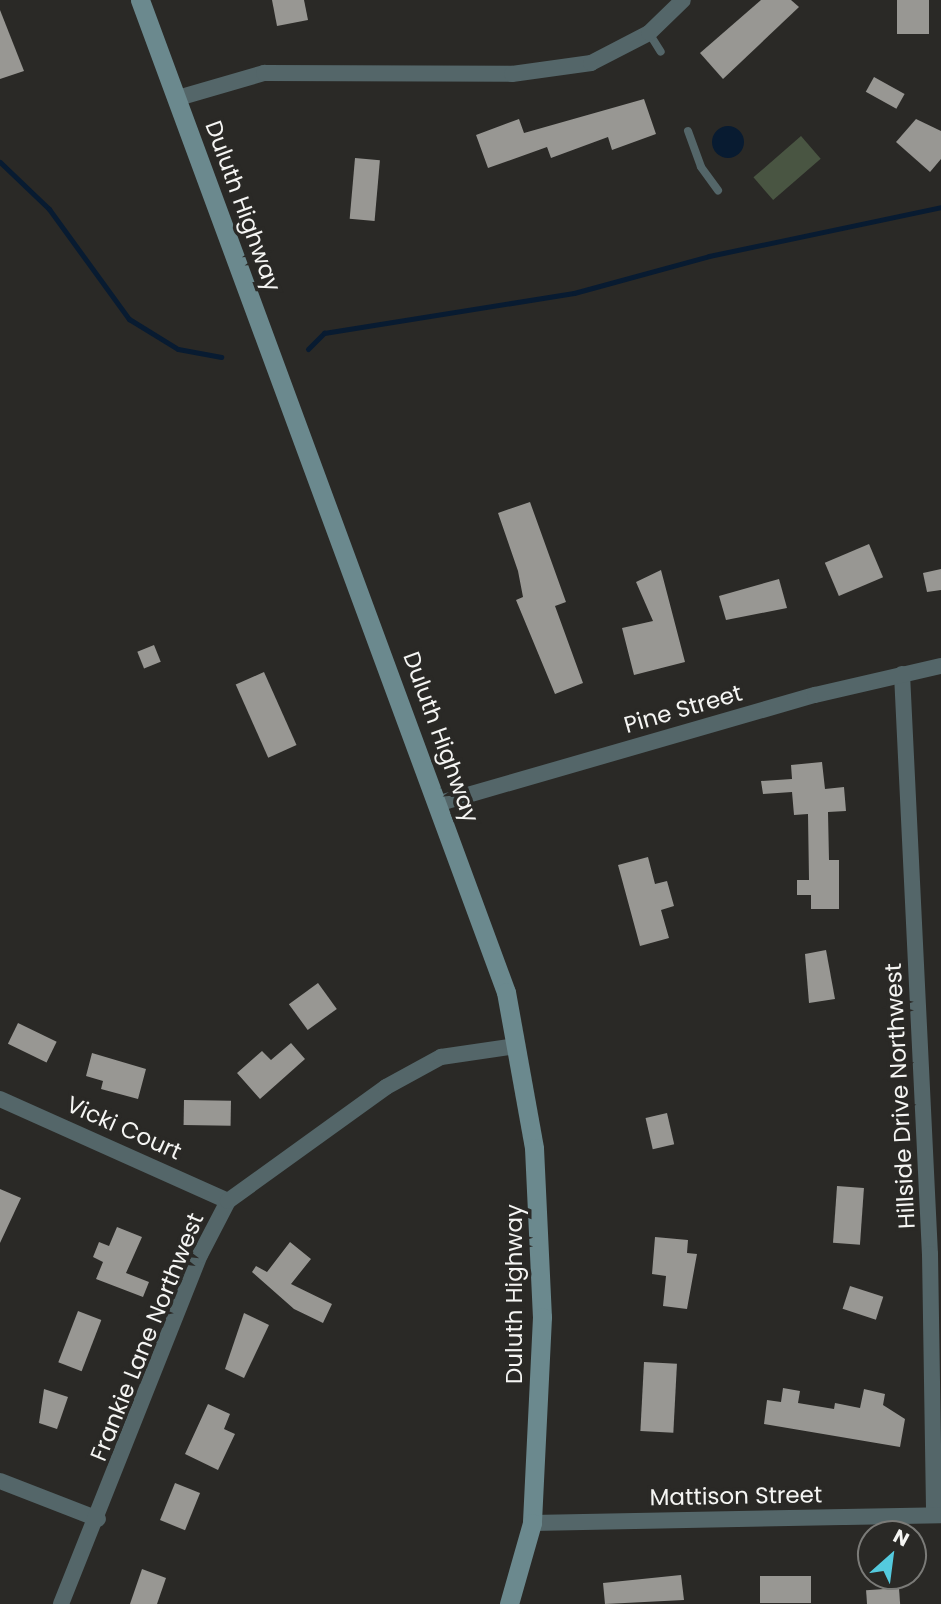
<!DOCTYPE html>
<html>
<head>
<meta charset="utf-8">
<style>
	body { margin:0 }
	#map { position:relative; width:941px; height:1604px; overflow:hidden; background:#2a2926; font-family:Poppins,sans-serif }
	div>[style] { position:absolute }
	.green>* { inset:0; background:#495542; transform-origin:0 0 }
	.water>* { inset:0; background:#081b31 }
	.round { border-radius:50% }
	.stream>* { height:5px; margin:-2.5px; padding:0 2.5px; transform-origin:2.5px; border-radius:2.5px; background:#081b31 }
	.building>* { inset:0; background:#989793; transform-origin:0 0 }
	.service>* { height:8px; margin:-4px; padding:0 4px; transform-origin:4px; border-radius:4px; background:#546669 }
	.minor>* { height:16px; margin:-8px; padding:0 8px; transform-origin:8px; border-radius:8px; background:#546669 }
	.secondary>* { height:19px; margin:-9.5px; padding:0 9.5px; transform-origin:9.5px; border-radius:9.5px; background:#6b898e }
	span { translate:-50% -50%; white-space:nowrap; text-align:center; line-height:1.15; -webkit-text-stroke:7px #2a2926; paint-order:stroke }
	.street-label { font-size:23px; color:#f5f5f3 }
	.north { position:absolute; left:857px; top:1520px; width:70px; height:70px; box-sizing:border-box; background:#2a2926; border:2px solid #7b7b78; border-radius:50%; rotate:28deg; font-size:19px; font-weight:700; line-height:28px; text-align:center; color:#f5f5f3 }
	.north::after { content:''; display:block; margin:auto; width:24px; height:32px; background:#54cade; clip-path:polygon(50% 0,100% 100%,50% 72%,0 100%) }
</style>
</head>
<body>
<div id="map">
	<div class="green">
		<i style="left:801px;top:136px;width:30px;height:63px;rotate:49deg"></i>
	</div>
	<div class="water">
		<i class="round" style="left:712px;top:126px;width:32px;height:32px"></i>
	</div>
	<div class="stream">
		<i style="left:0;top:162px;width:68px;rotate:43.8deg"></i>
		<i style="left:49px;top:209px;width:136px;rotate:54deg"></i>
		<i style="left:129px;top:319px;width:57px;rotate:31.5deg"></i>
		<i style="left:178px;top:349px;width:44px;rotate:10.5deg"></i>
		<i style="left:308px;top:349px;width:23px;rotate:-45deg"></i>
		<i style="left:324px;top:333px;width:253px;rotate:-9.1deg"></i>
		<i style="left:574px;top:293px;width:140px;rotate:-15.3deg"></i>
		<i style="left:709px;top:256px;width:237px;rotate:-11.9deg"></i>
	</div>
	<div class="building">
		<i style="clip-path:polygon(272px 0,304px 0,308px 20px,277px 26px)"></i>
		<i style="clip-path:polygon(761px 0,791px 0,799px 7px,723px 79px,700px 53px)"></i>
		<i style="left:897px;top:0;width:32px;height:34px"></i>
		<i style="clip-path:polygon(0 10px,24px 71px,0 79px)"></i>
		<i style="left:874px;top:77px;width:35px;height:17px;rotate:29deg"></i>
		<i style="clip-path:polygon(644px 99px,656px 134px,612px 150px,608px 137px,551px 158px,547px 147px,488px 168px,476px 135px,519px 119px,524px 133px)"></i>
		<i style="clip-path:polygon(916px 119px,941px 131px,941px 159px,930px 172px,896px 142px)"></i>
		<i style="left:355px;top:158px;width:25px;height:61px;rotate:5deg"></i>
		<i style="clip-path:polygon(530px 502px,566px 602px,555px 606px,583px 683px,555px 694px,516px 600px,523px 597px,518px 571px,498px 513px)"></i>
		<i style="left:869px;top:544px;width:36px;height:48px;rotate:67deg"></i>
		<i style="clip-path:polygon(941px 569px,941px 590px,927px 592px,923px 573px)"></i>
		<i style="clip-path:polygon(661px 570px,685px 662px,634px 675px,622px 628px,653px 621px,636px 582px)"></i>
		<i style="clip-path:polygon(779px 579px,787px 608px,726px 620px,719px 596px)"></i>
		<i style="left:154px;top:645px;width:18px;height:18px;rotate:68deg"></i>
		<i style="left:264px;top:672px;width:80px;height:31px;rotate:66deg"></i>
		<i style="clip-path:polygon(822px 762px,825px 789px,844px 787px,846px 811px,828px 812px,829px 860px,839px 860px,839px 909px,811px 909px,811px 895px,797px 895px,797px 880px,809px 880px,808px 814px,794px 815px,792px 792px,763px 794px,761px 781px,792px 779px,791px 765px)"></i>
		<i style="clip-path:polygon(648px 857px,655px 884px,667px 881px,674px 906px,661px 910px,669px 938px,640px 946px,618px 865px)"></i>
		<i style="clip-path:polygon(826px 950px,835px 999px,809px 1003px,805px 954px)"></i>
		<i style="left:318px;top:983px;width:32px;height:36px;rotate:54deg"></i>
		<i style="left:18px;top:1023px;width:43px;height:23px;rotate:26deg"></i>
		<i style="clip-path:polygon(291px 1043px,305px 1059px,260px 1099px,237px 1073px,262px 1051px,271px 1060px)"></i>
		<i style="clip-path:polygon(92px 1053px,146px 1069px,138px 1099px,101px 1089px,103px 1081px,86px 1076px)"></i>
		<i style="left:184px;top:1100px;width:47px;height:25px;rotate:1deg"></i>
		<i style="left:667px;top:1113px;width:32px;height:22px;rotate:77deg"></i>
		<i style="left:837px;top:1186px;width:27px;height:57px;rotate:4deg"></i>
		<i style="clip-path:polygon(0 1189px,21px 1198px,0 1243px)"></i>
		<i style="clip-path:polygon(117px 1227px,142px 1237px,126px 1273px,149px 1282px,143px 1297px,96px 1279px,103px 1262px,93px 1257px,99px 1242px,109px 1246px)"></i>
		<i style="clip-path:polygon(655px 1237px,688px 1240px,687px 1253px,697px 1254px,687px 1309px,663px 1306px,666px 1276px,652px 1274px)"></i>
		<i style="clip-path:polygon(290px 1242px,311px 1259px,291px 1284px,332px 1304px,323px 1323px,294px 1309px,252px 1272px,256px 1266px,267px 1272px)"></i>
		<i style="left:850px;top:1286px;width:35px;height:24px;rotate:18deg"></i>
		<i style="left:78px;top:1311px;width:25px;height:55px;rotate:21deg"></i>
		<i style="clip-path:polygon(244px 1313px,269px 1325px,244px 1378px,225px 1369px)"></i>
		<i style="left:644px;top:1362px;width:33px;height:69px;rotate:3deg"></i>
		<i style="clip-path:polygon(783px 1388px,800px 1391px,798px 1403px,834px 1409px,835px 1403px,860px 1408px,864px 1389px,885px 1394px,883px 1405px,905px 1419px,900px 1447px,764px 1424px,767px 1400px,781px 1402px)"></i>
		<i style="clip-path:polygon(44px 1389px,68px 1397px,57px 1429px,39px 1423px)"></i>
		<i style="clip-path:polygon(208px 1404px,230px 1414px,224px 1429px,235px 1434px,218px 1470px,185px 1454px)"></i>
		<i style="left:175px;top:1483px;width:27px;height:40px;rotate:22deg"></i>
		<i style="clip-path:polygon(142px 1569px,166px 1578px,157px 1604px,130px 1604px)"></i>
		<i style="clip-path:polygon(681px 1575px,684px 1600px,605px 1604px,603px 1583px)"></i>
		<i style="left:760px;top:1576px;width:51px;height:27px"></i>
		<i style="left:899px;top:1588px;width:16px;height:33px;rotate:86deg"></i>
	</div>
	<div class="service">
		<i style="left:649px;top:33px;width:22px;rotate:58deg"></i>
		<i style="left:688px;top:131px;width:38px;rotate:70deg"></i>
		<i style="left:701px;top:167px;width:29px;rotate:54deg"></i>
	</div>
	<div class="minor">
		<i style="left:178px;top:98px;width:90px;rotate:-16.2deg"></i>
		<i style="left:264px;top:73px;width:248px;rotate:0.2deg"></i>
		<i style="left:512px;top:74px;width:80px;rotate:-7.9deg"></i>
		<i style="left:591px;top:63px;width:65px;rotate:-27.3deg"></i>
		<i style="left:649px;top:33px;width:47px;rotate:-44.1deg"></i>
		<i style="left:902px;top:674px;width:581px;rotate:87.24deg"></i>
		<i style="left:930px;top:1254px;width:261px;rotate:89.1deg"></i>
		<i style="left:440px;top:803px;width:390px;rotate:-16.1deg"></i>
		<i style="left:815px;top:695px;width:129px;rotate:-13deg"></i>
		<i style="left:0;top:1099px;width:250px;rotate:24.1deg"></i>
		<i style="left:0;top:1481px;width:105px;rotate:21.2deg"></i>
		<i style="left:532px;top:1523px;width:409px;rotate:-1.1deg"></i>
		<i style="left:61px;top:1604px;width:376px;rotate:-68.3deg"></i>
		<i style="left:200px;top:1255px;width:61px;rotate:-62.6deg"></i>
		<i style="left:228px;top:1201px;width:195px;rotate:-35.8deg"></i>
		<i style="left:386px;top:1087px;width:63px;rotate:-28.6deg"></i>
		<i style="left:441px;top:1057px;width:76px;rotate:-8.3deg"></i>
	</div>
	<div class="secondary">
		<i style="left:140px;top:0;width:1057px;rotate:69.75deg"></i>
		<i style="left:506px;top:992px;width:158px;rotate:79.8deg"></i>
		<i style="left:534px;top:1148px;width:169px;rotate:87.3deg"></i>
		<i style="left:542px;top:1317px;width:206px;rotate:92.8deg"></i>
		<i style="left:532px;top:1523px;width:84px;rotate:105.9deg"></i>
	</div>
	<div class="street-label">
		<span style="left:243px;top:206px;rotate:70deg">Duluth Highway</span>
		<span style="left:683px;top:709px;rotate:-16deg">Pine Street</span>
		<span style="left:441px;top:737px;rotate:70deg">Duluth Highway</span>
		<span style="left:900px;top:1096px;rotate:-93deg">Hillside Drive Northwest</span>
		<span style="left:124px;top:1128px;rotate:24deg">Vicki Court</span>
		<span style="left:514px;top:1294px;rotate:-90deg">Duluth Highway</span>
		<span style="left:147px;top:1337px;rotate:-68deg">Frankie Lane Northwest</span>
		<span style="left:736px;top:1496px;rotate:-1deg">Mattison Street</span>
	</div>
	<div class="north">N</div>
</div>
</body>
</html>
